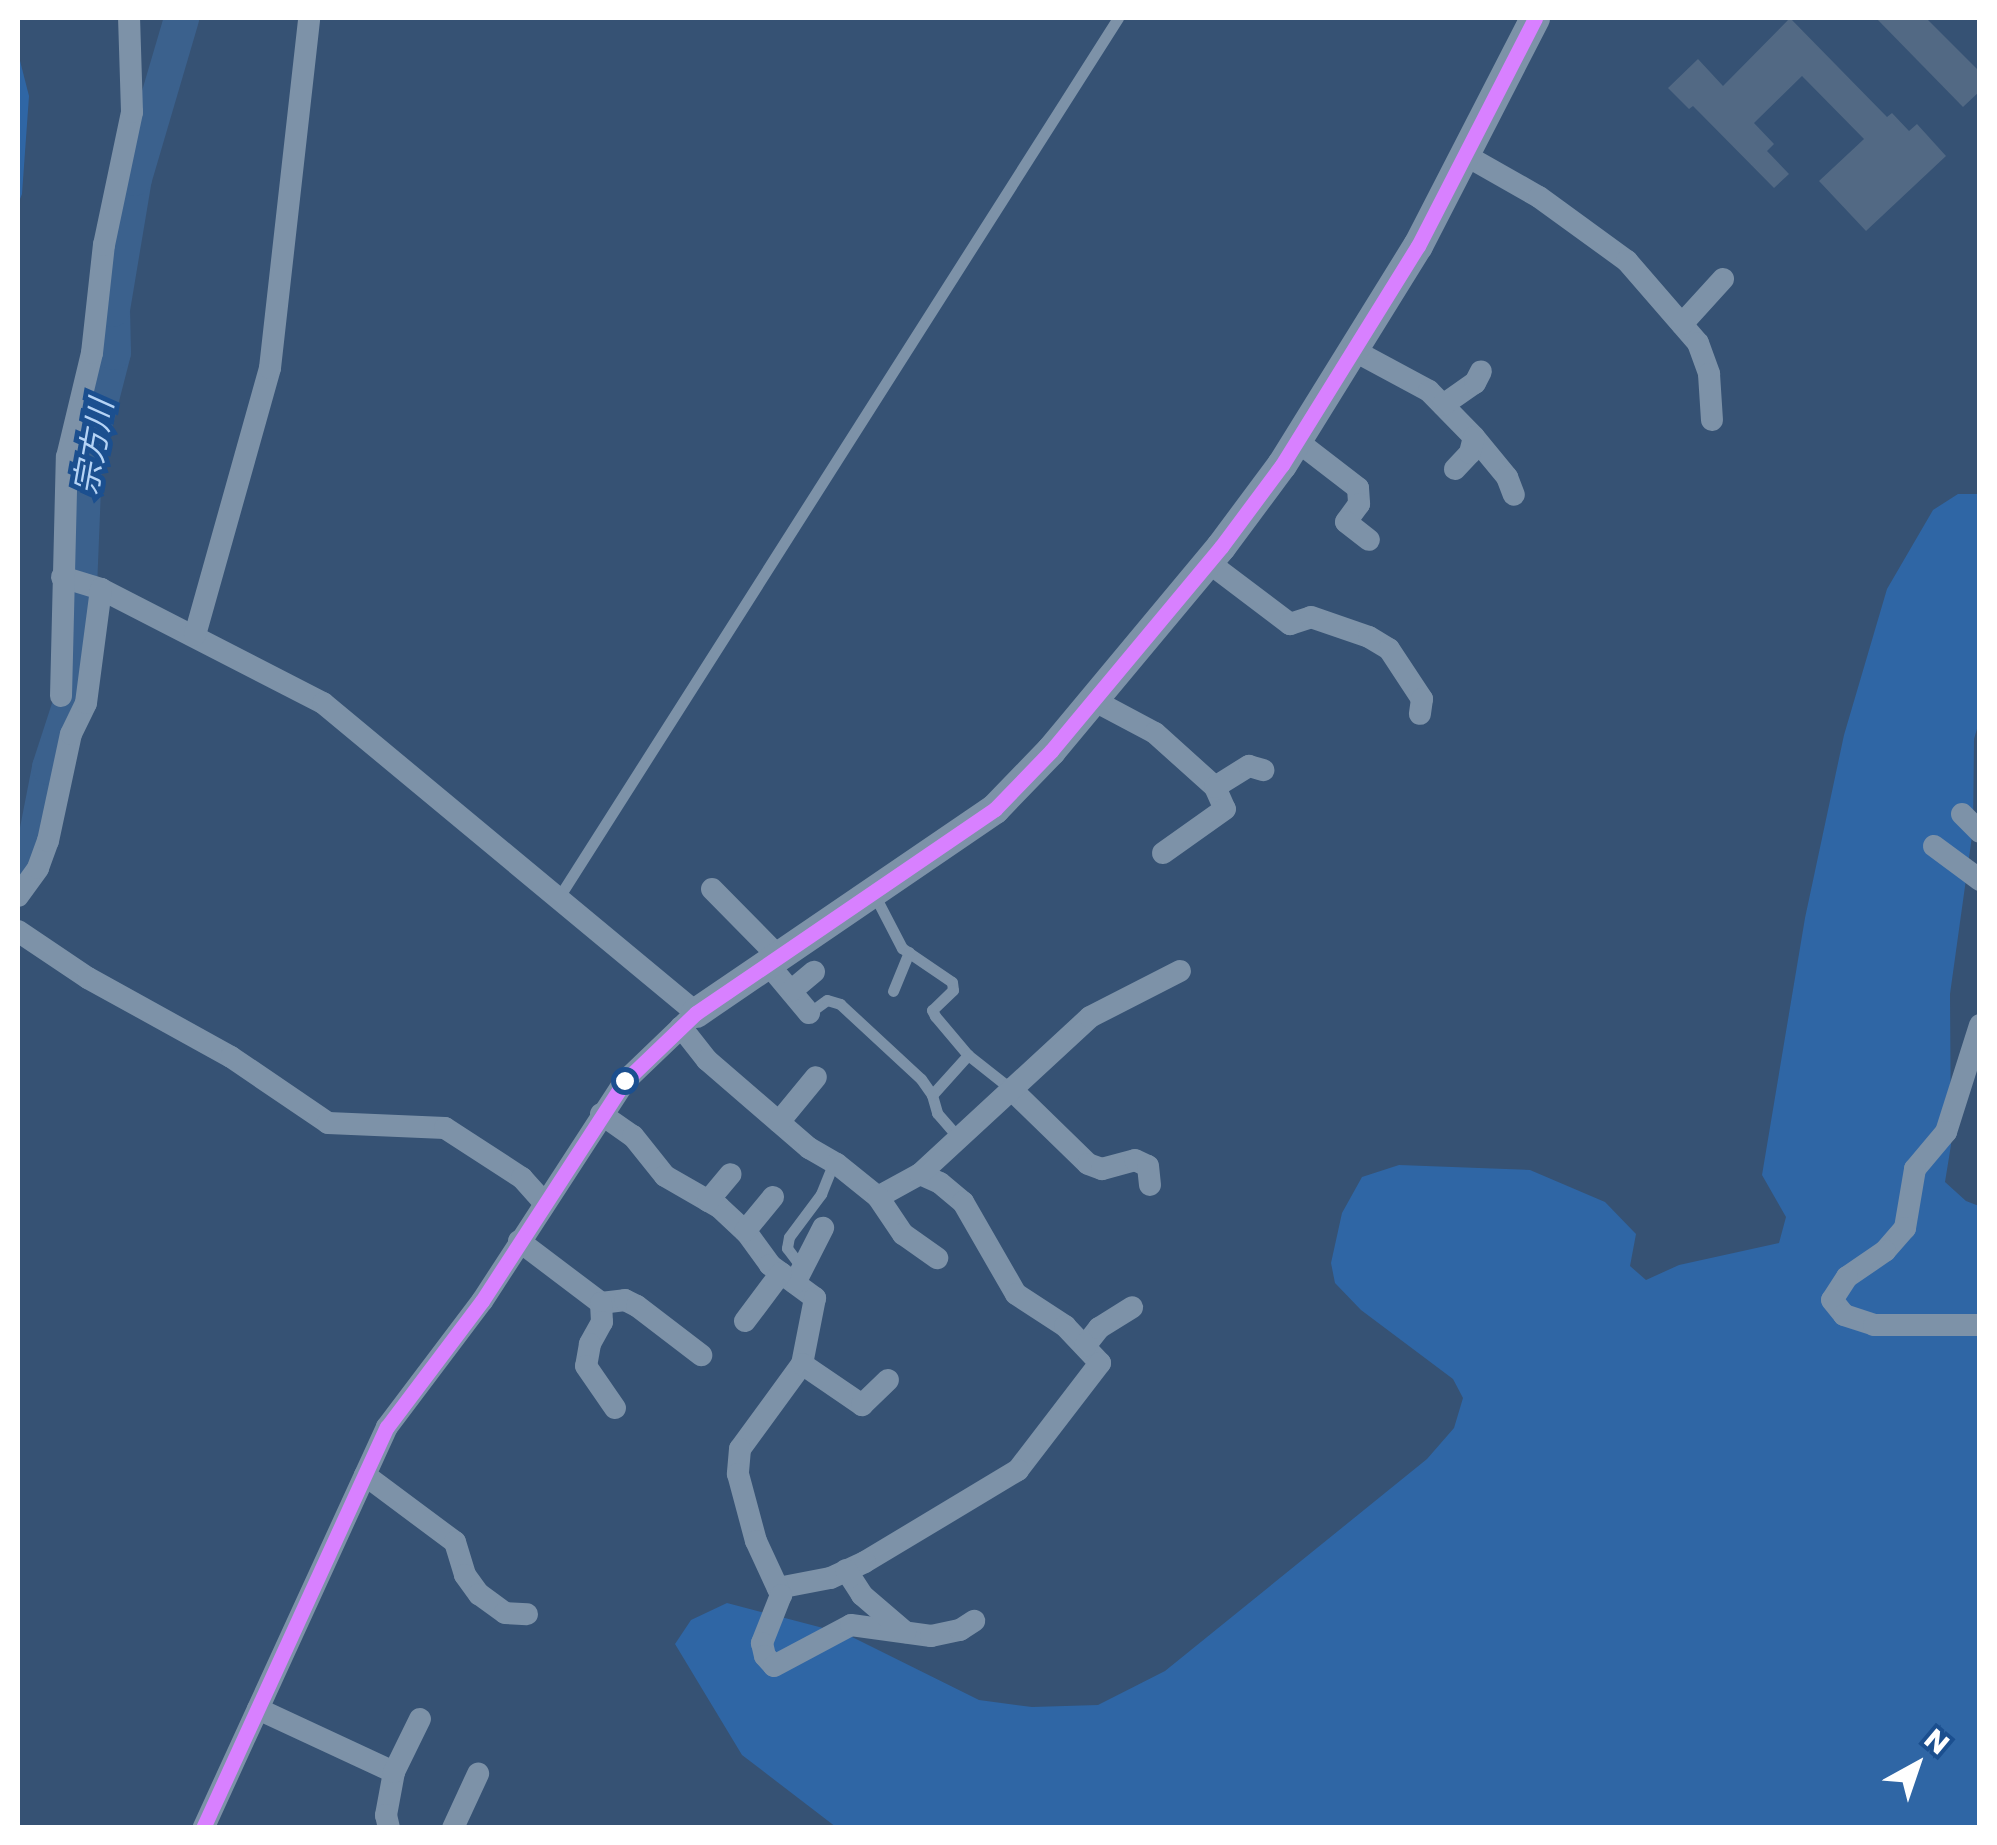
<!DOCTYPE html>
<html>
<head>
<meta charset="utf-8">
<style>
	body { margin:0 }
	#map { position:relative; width:1997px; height:1845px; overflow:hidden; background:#365274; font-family:Poppins,"Noto Sans JP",sans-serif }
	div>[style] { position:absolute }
	.green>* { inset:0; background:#2f66a5 }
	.river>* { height:35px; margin:-17.5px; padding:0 17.5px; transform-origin:17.5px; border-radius:17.5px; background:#3b618d }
	.building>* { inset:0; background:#526984 }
	.service>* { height:11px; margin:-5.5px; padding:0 5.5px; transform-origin:5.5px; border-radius:5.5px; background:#7d92a8 }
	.minor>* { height:22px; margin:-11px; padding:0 11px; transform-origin:11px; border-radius:11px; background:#7d92a8 }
	.tertiary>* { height:30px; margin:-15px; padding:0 15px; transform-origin:15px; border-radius:15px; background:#7d92a8 }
	.bus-1>* { height:15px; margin:-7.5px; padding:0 7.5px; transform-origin:7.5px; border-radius:7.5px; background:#d880ff }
	.dots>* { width:28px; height:28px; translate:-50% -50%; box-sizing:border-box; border:5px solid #1b4f8f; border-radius:50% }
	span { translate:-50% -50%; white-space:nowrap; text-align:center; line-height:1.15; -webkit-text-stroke:10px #1b4f8f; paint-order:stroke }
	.water-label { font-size:32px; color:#b5d3f5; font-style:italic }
	.frame { position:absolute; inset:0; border:20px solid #fff; pointer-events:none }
	.north { position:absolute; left:1867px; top:1715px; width:100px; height:100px; -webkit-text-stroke:8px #1b4f8f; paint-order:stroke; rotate:40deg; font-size:28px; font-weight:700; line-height:40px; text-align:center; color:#fff }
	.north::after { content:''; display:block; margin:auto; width:35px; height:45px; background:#fff; clip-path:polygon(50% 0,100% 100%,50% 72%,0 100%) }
</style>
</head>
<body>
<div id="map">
	<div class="green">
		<i style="clip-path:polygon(18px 53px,29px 96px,22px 194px,18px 204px)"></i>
		<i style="clip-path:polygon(1958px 494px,1979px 494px,1979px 722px,1974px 739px,1973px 829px,1950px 994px,1951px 1145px,1945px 1182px,1966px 1201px,1979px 1206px,1979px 1827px,836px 1827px,742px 1755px,675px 1644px,691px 1620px,727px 1603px,846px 1634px,979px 1700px,1032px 1707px,1098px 1705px,1165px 1671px,1427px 1459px,1454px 1428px,1463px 1398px,1453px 1379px,1361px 1310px,1335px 1283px,1331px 1263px,1342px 1213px,1362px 1177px,1399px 1165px,1530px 1170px,1605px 1202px,1636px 1234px,1630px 1266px,1646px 1280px,1679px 1265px,1779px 1243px,1786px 1217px,1762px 1175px,1805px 918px,1844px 735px,1887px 589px,1933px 510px)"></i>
	</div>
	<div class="river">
		<i style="left:18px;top:875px;width:25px;rotate:-56deg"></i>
		<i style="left:32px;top:854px;width:89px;rotate:-78.9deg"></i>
		<i style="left:49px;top:767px;width:84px;rotate:-72deg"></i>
		<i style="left:75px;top:687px;width:222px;rotate:-87.7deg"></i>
		<i style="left:84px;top:465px;width:117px;rotate:-75.6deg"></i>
		<i style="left:113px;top:352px;width:43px;rotate:-91.3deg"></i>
		<i style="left:112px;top:309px;width:133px;rotate:-80.5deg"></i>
		<i style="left:134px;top:178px;width:167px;rotate:-73.6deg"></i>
	</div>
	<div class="building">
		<i style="clip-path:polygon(1790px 18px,1887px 117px,1892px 113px,1909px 131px,1917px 124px,1946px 156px,1866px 231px,1819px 181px,1864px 139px,1802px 76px,1754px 123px,1774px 144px,1767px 151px,1789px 174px,1774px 188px,1693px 106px,1689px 109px,1668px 88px,1698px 59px,1723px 86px)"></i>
		<i style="clip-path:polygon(1876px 18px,1926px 18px,1980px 72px,1980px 91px,1963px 107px)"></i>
	</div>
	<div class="service">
		<i style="left:875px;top:896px;width:59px;rotate:62.6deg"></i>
		<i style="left:902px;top:948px;width:60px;rotate:34.2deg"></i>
		<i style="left:952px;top:982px;width:8px;rotate:83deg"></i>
		<i style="left:953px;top:990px;width:29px;rotate:136deg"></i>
		<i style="left:932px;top:1010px;width:7px;rotate:63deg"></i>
		<i style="left:935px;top:1016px;width:51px;rotate:49.8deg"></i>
		<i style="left:968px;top:1055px;width:55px;rotate:38.3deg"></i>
		<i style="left:559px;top:897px;width:1042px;rotate:-57.55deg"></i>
		<i style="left:893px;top:991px;width:42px;rotate:-67.7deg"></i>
		<i style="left:809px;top:1013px;width:22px;rotate:-36deg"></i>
		<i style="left:827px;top:1000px;width:14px;rotate:17deg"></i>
		<i style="left:840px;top:1004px;width:110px;rotate:42.8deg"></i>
		<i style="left:921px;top:1079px;width:19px;rotate:55deg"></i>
		<i style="left:932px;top:1095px;width:19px;rotate:74deg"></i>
		<i style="left:937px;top:1113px;width:33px;rotate:49deg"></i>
		<i style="left:932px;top:1095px;width:54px;rotate:-48deg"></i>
		<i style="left:802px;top:1268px;width:25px;rotate:-127deg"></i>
		<i style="left:787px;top:1248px;width:11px;rotate:-80deg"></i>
		<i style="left:789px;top:1237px;width:54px;rotate:-53.3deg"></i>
		<i style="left:821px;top:1194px;width:35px;rotate:-68deg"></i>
	</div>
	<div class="minor">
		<i style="left:1465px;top:155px;width:85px;rotate:29.6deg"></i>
		<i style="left:1539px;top:197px;width:109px;rotate:36deg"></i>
		<i style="left:1627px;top:261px;width:108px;rotate:49.1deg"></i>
		<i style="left:1698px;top:343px;width:33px;rotate:70deg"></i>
		<i style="left:1709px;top:374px;width:46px;rotate:86.3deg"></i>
		<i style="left:1682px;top:324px;width:61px;rotate:-47.7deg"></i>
		<i style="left:1353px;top:350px;width:86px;rotate:28.3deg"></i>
		<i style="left:1429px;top:391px;width:64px;rotate:45.6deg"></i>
		<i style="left:1474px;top:437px;width:52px;rotate:50.5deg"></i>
		<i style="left:1507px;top:477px;width:19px;rotate:69deg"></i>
		<i style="left:1443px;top:405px;width:39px;rotate:-35deg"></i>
		<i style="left:1475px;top:383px;width:13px;rotate:-63deg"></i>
		<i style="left:1297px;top:441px;width:77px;rotate:37.6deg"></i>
		<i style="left:1358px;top:488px;width:16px;rotate:86deg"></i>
		<i style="left:1359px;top:504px;width:22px;rotate:126deg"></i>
		<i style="left:1346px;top:522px;width:29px;rotate:38deg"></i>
		<i style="left:1455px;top:469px;width:22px;rotate:-47deg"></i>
		<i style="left:1470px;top:453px;width:16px;rotate:-76deg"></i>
		<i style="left:1208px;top:562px;width:103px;rotate:37.1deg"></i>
		<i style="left:1290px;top:624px;width:22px;rotate:-18deg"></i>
		<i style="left:1311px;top:617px;width:61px;rotate:19deg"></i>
		<i style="left:1369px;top:637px;width:23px;rotate:31deg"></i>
		<i style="left:1389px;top:649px;width:60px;rotate:56.6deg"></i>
		<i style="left:1422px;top:699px;width:15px;rotate:98deg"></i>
		<i style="left:62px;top:577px;width:41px;rotate:17.1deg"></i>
		<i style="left:101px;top:589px;width:250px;rotate:27.2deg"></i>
		<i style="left:323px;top:703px;width:485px;rotate:39.7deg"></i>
		<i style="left:696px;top:1013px;width:98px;rotate:136.2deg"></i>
		<i style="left:625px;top:1081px;width:262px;rotate:123deg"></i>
		<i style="left:482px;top:1301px;width:158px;rotate:127deg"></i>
		<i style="left:387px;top:1427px;width:441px;rotate:114.6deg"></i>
		<i style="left:195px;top:635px;width:277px;rotate:-74.3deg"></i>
		<i style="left:270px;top:368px;width:352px;rotate:-83.6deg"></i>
		<i style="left:61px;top:696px;width:239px;rotate:-88.6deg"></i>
		<i style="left:67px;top:457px;width:107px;rotate:-76.5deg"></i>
		<i style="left:92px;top:353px;width:109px;rotate:-83.7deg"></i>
		<i style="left:104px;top:245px;width:136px;rotate:-78.1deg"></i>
		<i style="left:132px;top:112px;width:94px;rotate:-91.8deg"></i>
		<i style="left:1093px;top:700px;width:70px;rotate:28deg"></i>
		<i style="left:1155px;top:733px;width:81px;rotate:42deg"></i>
		<i style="left:1215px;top:787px;width:24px;rotate:66deg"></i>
		<i style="left:1225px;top:809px;width:76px;rotate:144.6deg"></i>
		<i style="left:1215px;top:787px;width:40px;rotate:-32deg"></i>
		<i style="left:1249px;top:766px;width:15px;rotate:16deg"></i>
		<i style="left:1962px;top:814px;width:25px;rotate:45deg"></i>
		<i style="left:1934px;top:846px;width:57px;rotate:36.5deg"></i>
		<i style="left:712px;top:889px;width:95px;rotate:45.4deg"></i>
		<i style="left:18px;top:896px;width:34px;rotate:-54deg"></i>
		<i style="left:38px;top:868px;width:29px;rotate:-70deg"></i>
		<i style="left:48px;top:841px;width:109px;rotate:-77.9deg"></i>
		<i style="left:71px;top:734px;width:34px;rotate:-64deg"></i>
		<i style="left:86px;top:703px;width:115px;rotate:-82.5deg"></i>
		<i style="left:18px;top:931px;width:84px;rotate:33.9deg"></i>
		<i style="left:88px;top:978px;width:163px;rotate:28.9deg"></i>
		<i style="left:231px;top:1057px;width:117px;rotate:34.2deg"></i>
		<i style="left:328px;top:1123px;width:117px;rotate:2.4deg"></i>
		<i style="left:445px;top:1128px;width:92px;rotate:33deg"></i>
		<i style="left:522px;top:1178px;width:31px;rotate:48deg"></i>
		<i style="left:768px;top:964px;width:64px;rotate:50.1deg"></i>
		<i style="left:791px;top:991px;width:30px;rotate:-40deg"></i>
		<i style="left:1980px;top:1025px;width:112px;rotate:107.6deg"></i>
		<i style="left:1946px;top:1132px;width:48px;rotate:130deg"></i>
		<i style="left:1915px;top:1169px;width:60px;rotate:99.6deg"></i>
		<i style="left:1905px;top:1228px;width:30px;rotate:131deg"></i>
		<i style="left:1885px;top:1251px;width:46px;rotate:145.6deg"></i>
		<i style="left:1847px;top:1277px;width:27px;rotate:123deg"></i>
		<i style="left:1832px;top:1300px;width:19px;rotate:51deg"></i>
		<i style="left:1844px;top:1315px;width:32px;rotate:18deg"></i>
		<i style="left:1874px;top:1325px;width:106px"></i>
		<i style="left:681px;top:1027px;width:42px;rotate:51.8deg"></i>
		<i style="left:707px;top:1060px;width:135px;rotate:40.8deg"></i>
		<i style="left:809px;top:1148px;width:32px;rotate:30deg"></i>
		<i style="left:837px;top:1164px;width:53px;rotate:38.8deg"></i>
		<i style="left:878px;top:1197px;width:48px;rotate:-28.7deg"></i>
		<i style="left:920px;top:1174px;width:22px;rotate:24deg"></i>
		<i style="left:940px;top:1183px;width:30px;rotate:40deg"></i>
		<i style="left:963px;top:1202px;width:106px;rotate:60.1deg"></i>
		<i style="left:1016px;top:1294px;width:59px;rotate:33.1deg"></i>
		<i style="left:1065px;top:1326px;width:51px;rotate:46.6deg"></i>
		<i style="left:1100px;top:1363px;width:135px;rotate:127.5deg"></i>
		<i style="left:1018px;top:1470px;width:179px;rotate:149deg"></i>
		<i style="left:865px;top:1562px;width:38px;rotate:155deg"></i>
		<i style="left:830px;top:1578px;width:53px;rotate:169.1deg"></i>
		<i style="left:1011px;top:1089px;width:107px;rotate:44.2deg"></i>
		<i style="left:1088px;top:1164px;width:15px;rotate:20deg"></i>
		<i style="left:1102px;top:1169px;width:34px;rotate:-15deg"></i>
		<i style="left:1135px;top:1160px;width:14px;rotate:25deg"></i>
		<i style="left:1148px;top:1166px;width:19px;rotate:84deg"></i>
		<i style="left:601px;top:1114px;width:39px;rotate:35deg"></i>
		<i style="left:633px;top:1136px;width:51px;rotate:51.3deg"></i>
		<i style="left:665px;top:1176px;width:62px;rotate:29.9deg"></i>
		<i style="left:719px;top:1207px;width:38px;rotate:43deg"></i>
		<i style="left:747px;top:1233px;width:39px;rotate:54deg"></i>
		<i style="left:770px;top:1265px;width:56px;rotate:36.3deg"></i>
		<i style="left:815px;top:1298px;width:67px;rotate:101.1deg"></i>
		<i style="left:802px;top:1364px;width:105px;rotate:126.1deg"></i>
		<i style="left:740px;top:1449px;width:25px;rotate:95deg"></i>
		<i style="left:738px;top:1474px;width:69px;rotate:75deg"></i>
		<i style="left:756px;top:1541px;width:60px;rotate:65.2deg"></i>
		<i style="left:781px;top:1595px;width:52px;rotate:111.6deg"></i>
		<i style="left:762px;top:1643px;width:13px;rotate:77deg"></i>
		<i style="left:765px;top:1656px;width:13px;rotate:48deg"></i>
		<i style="left:774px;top:1666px;width:87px;rotate:-28deg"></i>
		<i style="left:851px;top:1625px;width:81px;rotate:7.8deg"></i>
		<i style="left:931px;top:1636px;width:30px;rotate:-12deg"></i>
		<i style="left:960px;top:1630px;width:17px;rotate:-33deg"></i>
		<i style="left:779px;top:1122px;width:58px;rotate:-50.6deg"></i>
		<i style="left:920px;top:1174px;width:231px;rotate:-42.7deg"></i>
		<i style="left:1090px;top:1017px;width:101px;rotate:-27.1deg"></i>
		<i style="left:878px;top:1197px;width:45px;rotate:56deg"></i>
		<i style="left:903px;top:1234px;width:42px;rotate:35.2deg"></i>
		<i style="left:708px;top:1201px;width:35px;rotate:-50deg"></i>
		<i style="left:745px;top:1231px;width:44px;rotate:-50.5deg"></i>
		<i style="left:519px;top:1241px;width:103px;rotate:37.1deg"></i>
		<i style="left:601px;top:1303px;width:24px;rotate:-7deg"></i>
		<i style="left:625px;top:1300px;width:13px;rotate:27deg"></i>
		<i style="left:637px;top:1306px;width:81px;rotate:37.4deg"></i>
		<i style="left:795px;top:1283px;width:62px;rotate:-63deg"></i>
		<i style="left:601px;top:1303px;width:19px;rotate:87deg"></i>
		<i style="left:602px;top:1322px;width:25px;rotate:119deg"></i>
		<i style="left:590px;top:1344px;width:22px;rotate:100deg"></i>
		<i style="left:586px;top:1366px;width:51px;rotate:55.4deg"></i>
		<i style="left:745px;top:1321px;width:60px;rotate:-53.1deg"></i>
		<i style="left:1085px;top:1346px;width:23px;rotate:-52deg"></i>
		<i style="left:1099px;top:1328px;width:39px;rotate:-32deg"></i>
		<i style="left:802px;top:1364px;width:73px;rotate:34.3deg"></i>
		<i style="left:862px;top:1405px;width:36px;rotate:-44deg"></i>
		<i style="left:365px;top:1475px;width:112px;rotate:36.7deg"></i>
		<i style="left:455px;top:1542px;width:34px;rotate:73deg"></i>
		<i style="left:465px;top:1575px;width:24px;rotate:54deg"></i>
		<i style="left:479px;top:1594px;width:32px;rotate:36deg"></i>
		<i style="left:505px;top:1613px;width:22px;rotate:3deg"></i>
		<i style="left:846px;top:1570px;width:30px;rotate:57deg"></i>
		<i style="left:862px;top:1595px;width:57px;rotate:40.7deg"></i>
		<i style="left:258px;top:1709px;width:150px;rotate:24.9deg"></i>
		<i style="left:394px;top:1772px;width:44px;rotate:100.5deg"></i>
		<i style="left:386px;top:1815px;width:13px;rotate:77deg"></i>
		<i style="left:394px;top:1772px;width:59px;rotate:-63.9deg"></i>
		<i style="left:453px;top:1828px;width:60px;rotate:-65.2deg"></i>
	</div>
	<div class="tertiary">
		<i style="left:696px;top:1013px;width:362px;rotate:-34.3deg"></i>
		<i style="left:995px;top:809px;width:81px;rotate:-46deg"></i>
		<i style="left:1051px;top:751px;width:266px;rotate:-50.2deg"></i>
		<i style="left:1221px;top:547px;width:102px;rotate:-53.4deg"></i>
		<i style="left:1282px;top:465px;width:258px;rotate:-58.2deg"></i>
		<i style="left:1418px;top:246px;width:256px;rotate:-62.8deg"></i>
	</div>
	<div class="bus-1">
		<i style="left:203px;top:1828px;width:441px;rotate:-65.4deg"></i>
		<i style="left:387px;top:1427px;width:158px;rotate:-53deg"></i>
		<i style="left:482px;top:1301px;width:262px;rotate:-57deg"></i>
		<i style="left:625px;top:1081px;width:98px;rotate:-43.8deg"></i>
		<i style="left:696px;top:1013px;width:362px;rotate:-34.3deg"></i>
		<i style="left:995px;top:809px;width:81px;rotate:-46deg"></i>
		<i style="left:1051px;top:751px;width:266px;rotate:-50.2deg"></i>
		<i style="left:1221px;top:547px;width:102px;rotate:-53.4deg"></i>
		<i style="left:1282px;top:465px;width:258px;rotate:-58.2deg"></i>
		<i style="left:1418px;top:246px;width:256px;rotate:-62.8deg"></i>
	</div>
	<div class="dots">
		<i style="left:625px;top:1081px;background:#fff"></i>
	</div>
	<div class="water-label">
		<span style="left:94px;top:447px;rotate:-80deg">宗方川</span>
	</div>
	<div class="frame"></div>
	<div class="north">N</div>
</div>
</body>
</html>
